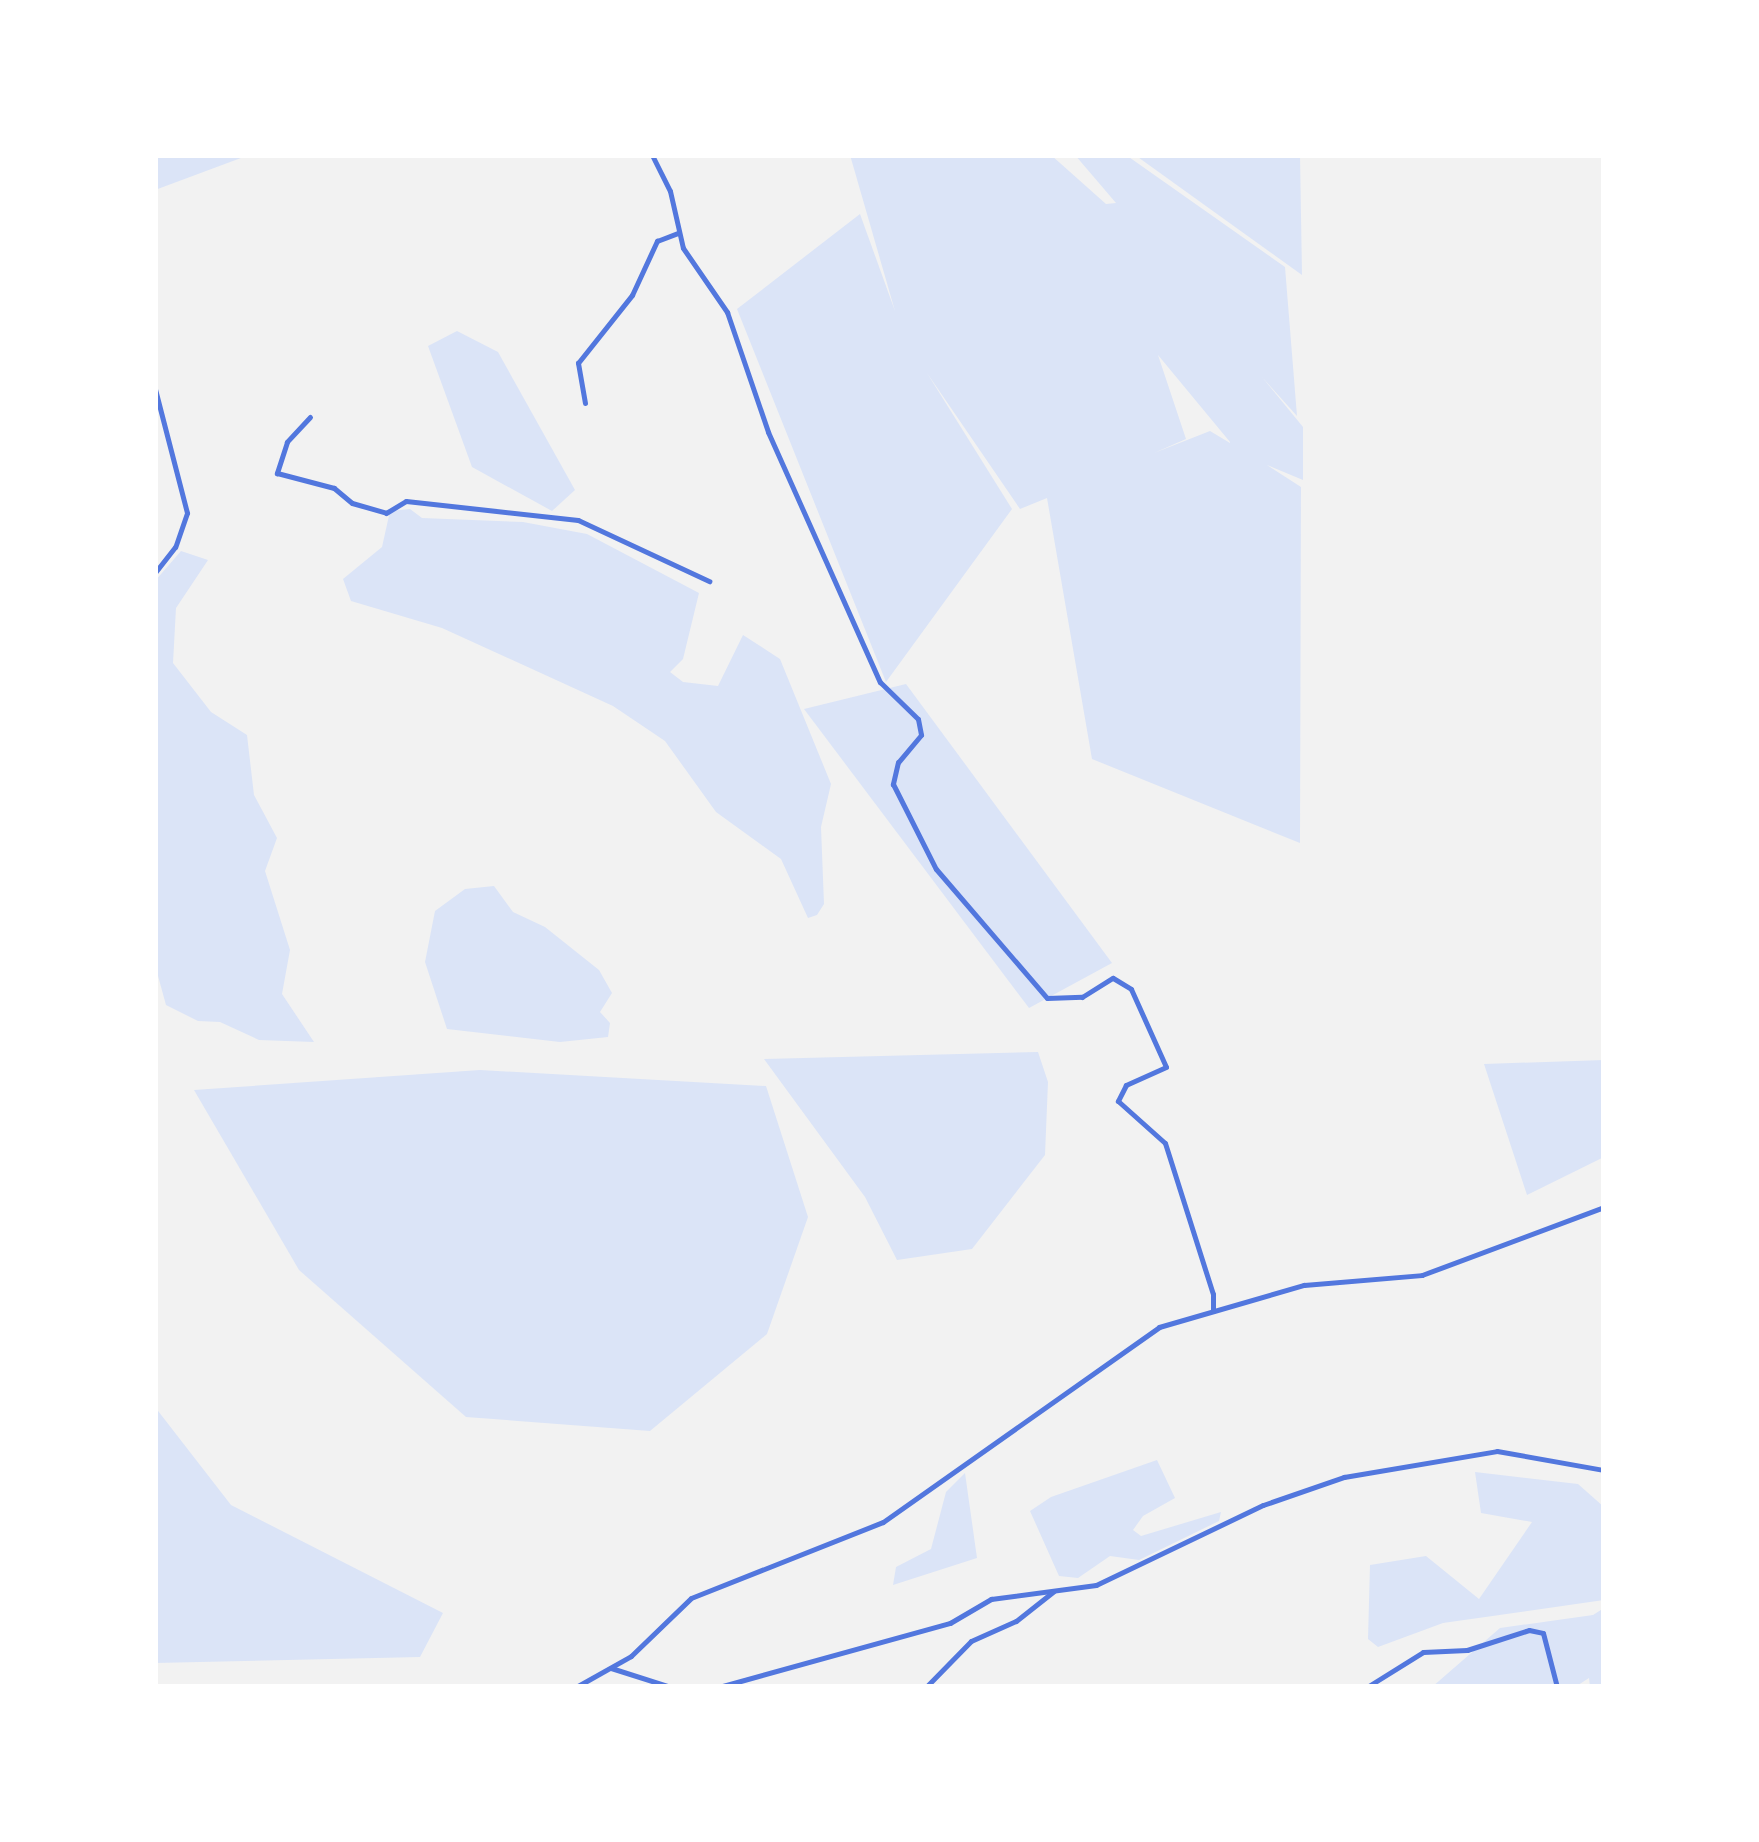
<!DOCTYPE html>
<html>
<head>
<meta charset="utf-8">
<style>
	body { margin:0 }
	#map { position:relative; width:1759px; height:1842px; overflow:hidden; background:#f2f2f2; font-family:"PT Serif",serif }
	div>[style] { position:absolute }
	.green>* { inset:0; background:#dbe4f7 }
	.minor>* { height:5px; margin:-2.5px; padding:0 2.5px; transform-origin:2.5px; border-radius:2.5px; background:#5277de }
	.tertiary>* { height:5px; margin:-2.5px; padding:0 2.5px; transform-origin:2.5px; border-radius:2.5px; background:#5277de }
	span { translate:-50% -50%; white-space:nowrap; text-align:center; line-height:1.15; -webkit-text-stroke:10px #fff; paint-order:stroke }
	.frame { position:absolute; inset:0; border:158px solid #fff; pointer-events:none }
</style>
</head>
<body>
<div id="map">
	<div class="green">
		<i style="clip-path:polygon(155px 155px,249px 155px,155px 190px)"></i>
		<i style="clip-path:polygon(evenodd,850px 155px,1051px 155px,1106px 204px,1116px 203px,1075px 155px,1126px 155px,1285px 267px,1297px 416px,1262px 377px,1303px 427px,1303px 480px,1267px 465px,1301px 487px,1300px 843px,1092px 759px,1047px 498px,1020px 509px,927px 373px,1012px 509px,886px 682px,737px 309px,860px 214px,895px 311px,850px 155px,1158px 355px,1230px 442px,1230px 443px,1210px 431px,1154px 453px,1186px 439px,1158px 355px)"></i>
		<i style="clip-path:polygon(1135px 155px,1300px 155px,1302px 275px)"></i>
		<i style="clip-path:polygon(457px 331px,498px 352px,575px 490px,552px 511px,472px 467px,428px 346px)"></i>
		<i style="clip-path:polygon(410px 509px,422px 518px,523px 522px,587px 534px,699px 593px,683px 659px,670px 672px,683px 682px,718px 686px,743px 635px,780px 659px,831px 784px,821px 827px,824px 904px,817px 915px,808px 918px,781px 859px,716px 812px,665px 741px,613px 706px,442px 628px,351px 601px,343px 579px,382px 547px,390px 511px)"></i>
		<i style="clip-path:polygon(181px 551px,208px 560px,176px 608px,173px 663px,211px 712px,247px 735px,254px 795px,277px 838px,265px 871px,290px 950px,282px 994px,314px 1042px,259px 1040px,220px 1022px,198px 1021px,166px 1005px,155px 965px,155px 581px)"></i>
		<i style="clip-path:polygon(906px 684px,1112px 963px,1029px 1008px,804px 709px)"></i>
		<i style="clip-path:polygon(494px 886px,513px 912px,545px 927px,599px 970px,612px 993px,600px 1012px,610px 1023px,608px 1037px,560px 1042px,447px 1029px,425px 962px,435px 911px,465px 889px)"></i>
		<i style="clip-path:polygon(1038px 1052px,1048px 1082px,1045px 1155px,972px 1249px,897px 1260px,865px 1197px,764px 1059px)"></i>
		<i style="clip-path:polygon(1604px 1060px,1604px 1157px,1527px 1195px,1484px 1064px)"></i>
		<i style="clip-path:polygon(480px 1070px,766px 1086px,808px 1217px,767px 1334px,650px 1431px,466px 1417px,299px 1270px,194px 1090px)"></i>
		<i style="clip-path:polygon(155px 1407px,231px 1505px,443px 1613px,420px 1657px,155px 1663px)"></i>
		<i style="clip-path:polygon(1157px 1460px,1175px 1498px,1143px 1516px,1133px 1530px,1141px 1536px,1221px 1512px,1219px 1521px,1139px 1560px,1110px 1556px,1078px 1578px,1059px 1576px,1030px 1511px,1051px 1497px)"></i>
		<i style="clip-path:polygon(1475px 1472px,1578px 1484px,1604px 1507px,1604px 1600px,1443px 1623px,1378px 1647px,1368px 1639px,1370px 1565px,1426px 1556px,1479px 1599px,1532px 1522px,1481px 1513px)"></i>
		<i style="clip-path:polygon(965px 1473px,977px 1558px,893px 1585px,896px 1567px,931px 1549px,946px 1492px)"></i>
		<i style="clip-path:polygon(1604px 1608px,1604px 1687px,1590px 1687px,1589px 1678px,1575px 1687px,1432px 1687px,1500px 1628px,1593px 1615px)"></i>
	</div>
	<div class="minor">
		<i style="left:652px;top:155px;width:40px;rotate:63.4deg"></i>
		<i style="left:670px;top:191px;width:58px;rotate:77.2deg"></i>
		<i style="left:683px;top:248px;width:78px;rotate:55.5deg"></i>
		<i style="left:727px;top:312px;width:127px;rotate:71.1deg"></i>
		<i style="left:768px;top:432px;width:274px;rotate:65.9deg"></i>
		<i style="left:880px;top:682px;width:53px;rotate:44.2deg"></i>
		<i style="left:918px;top:719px;width:16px;rotate:79deg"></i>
		<i style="left:921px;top:735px;width:35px;rotate:130deg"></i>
		<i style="left:898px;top:762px;width:23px;rotate:103deg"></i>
		<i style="left:893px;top:784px;width:95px;rotate:63.2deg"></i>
		<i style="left:936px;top:869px;width:170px;rotate:49.3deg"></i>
		<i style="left:1047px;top:998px;width:35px;rotate:-2deg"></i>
		<i style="left:1082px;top:997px;width:36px;rotate:-32deg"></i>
		<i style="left:1113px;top:978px;width:21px;rotate:31deg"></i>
		<i style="left:1131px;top:989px;width:85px;rotate:65.8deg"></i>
		<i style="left:1166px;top:1067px;width:44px;rotate:155.8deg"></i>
		<i style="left:1126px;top:1085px;width:18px;rotate:117deg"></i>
		<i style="left:1118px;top:1101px;width:63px;rotate:41.8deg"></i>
		<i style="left:1165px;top:1143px;width:158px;rotate:72.4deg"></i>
		<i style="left:1213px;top:1294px;width:17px;rotate:90deg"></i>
		<i style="left:155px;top:389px;width:128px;rotate:75.5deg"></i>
		<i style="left:187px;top:513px;width:36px;rotate:109deg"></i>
		<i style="left:175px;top:547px;width:33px;rotate:128deg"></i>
		<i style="left:585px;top:403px;width:41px;rotate:-99.9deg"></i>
		<i style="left:578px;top:363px;width:87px;rotate:-51.5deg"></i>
		<i style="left:632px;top:295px;width:60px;rotate:-65.2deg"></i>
		<i style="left:657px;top:241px;width:22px;rotate:-21deg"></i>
		<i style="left:310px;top:417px;width:34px;rotate:133deg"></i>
		<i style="left:287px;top:442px;width:33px;rotate:108deg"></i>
		<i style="left:277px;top:473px;width:59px;rotate:14.7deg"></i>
		<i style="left:334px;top:488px;width:23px;rotate:40deg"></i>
		<i style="left:352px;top:503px;width:35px;rotate:16deg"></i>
		<i style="left:386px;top:513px;width:23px;rotate:-31deg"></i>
		<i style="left:406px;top:501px;width:173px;rotate:6.3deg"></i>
		<i style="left:578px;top:520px;width:145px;rotate:25deg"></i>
		<i style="left:611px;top:1668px;width:63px;rotate:17.6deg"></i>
		<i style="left:719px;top:1687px;width:240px;rotate:-15.5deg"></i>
		<i style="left:950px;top:1623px;width:48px;rotate:-30.3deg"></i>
		<i style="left:991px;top:1599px;width:106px;rotate:-7.6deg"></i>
		<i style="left:1096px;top:1585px;width:185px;rotate:-25.6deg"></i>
		<i style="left:1263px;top:1505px;width:86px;rotate:-19.1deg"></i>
		<i style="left:1344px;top:1477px;width:155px;rotate:-9.6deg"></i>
		<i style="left:1497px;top:1451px;width:109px;rotate:10.1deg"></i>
		<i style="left:926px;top:1687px;width:64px;rotate:-45.6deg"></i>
		<i style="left:971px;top:1641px;width:49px;rotate:-24deg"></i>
		<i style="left:1016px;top:1621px;width:48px;rotate:-38.3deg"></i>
		<i style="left:1367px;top:1687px;width:66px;rotate:-32deg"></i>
		<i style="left:1423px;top:1652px;width:44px;rotate:-2.6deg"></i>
		<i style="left:1467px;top:1650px;width:65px;rotate:-17.9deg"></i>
		<i style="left:1529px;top:1630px;width:14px;rotate:12deg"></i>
		<i style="left:1543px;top:1633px;width:56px;rotate:75.5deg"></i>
	</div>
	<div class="tertiary">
		<i style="left:576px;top:1687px;width:63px;rotate:-29.4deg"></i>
		<i style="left:631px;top:1656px;width:83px;rotate:-44deg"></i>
		<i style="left:691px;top:1598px;width:206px;rotate:-21.6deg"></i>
		<i style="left:883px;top:1522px;width:338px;rotate:-35.2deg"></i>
		<i style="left:1159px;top:1327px;width:151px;rotate:-16.2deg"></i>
		<i style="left:1304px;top:1285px;width:118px;rotate:-4.8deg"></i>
		<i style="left:1422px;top:1275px;width:194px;rotate:-20.5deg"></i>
	</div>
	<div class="frame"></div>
</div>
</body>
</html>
